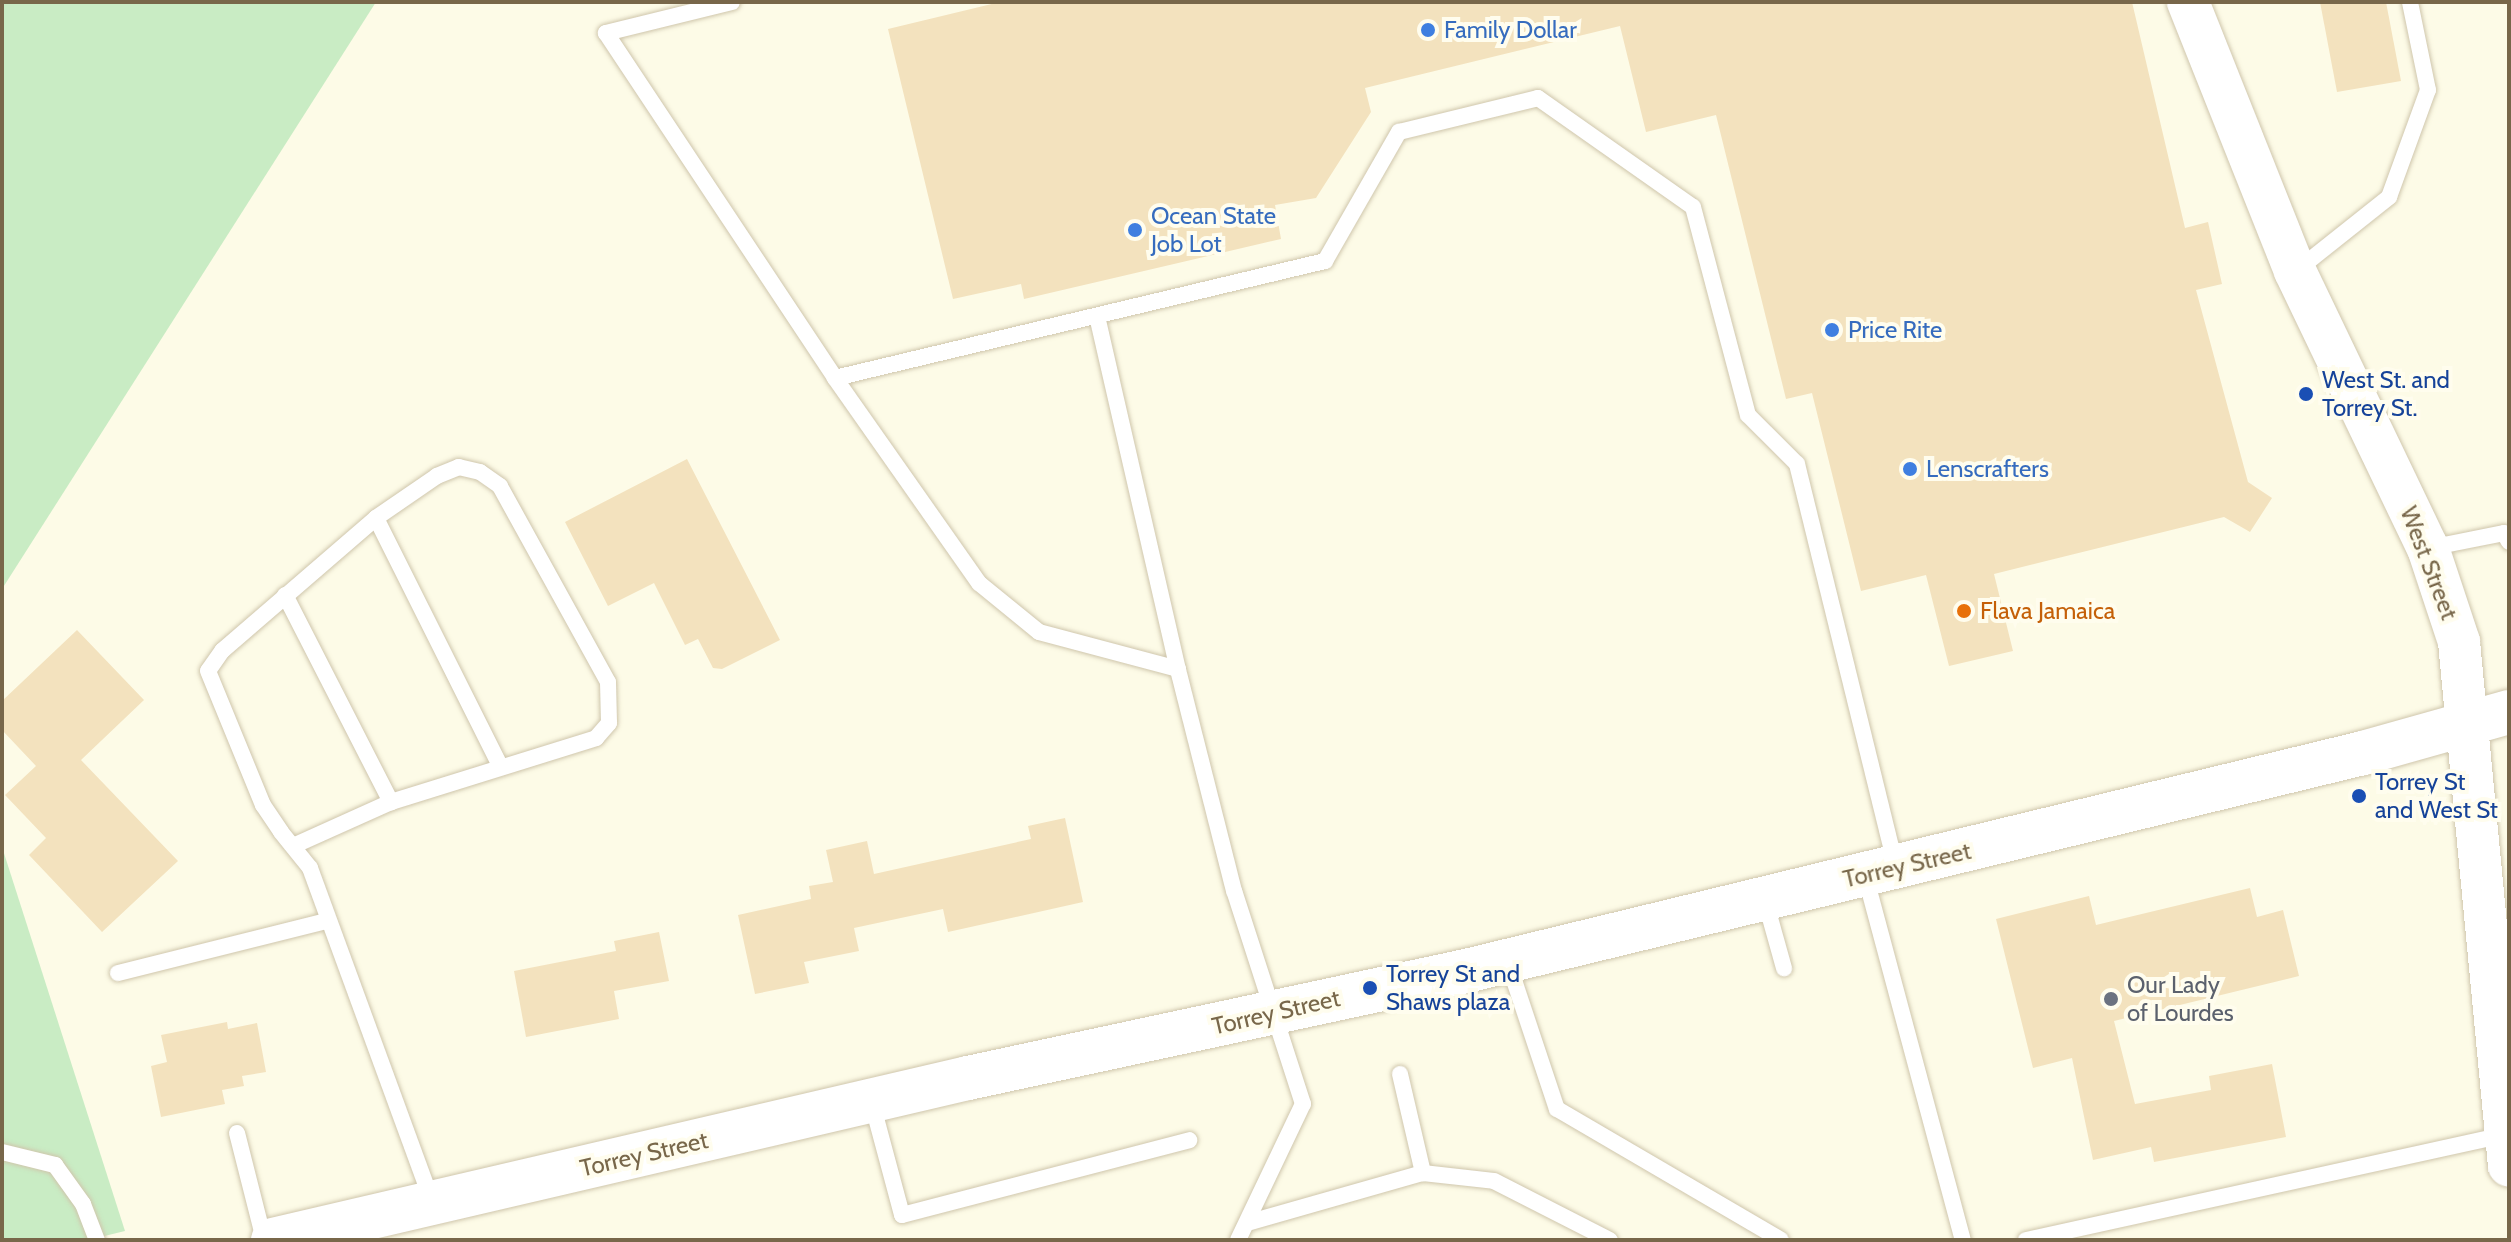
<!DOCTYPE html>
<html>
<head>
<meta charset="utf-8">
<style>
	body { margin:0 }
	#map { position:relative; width:2511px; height:1242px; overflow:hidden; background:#fdfbe7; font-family:Cabin,sans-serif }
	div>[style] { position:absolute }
	.green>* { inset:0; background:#c9ecc4 }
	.building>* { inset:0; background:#f3e2be }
	.roads { filter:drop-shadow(0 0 2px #cfc6ac) drop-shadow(0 0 2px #cfc6ac) }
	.service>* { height:16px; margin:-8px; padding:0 8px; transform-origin:8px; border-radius:8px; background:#fff }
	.tertiary>* { height:42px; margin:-21px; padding:0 21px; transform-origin:21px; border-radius:21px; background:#fff }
	.secondary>* { height:44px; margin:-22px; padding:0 22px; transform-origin:22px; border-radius:22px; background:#fff }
	.dots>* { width:22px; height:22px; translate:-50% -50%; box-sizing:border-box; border:4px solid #fffdee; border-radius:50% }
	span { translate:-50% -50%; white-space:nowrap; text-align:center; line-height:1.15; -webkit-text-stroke:8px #fffdee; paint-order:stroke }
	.shop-label { font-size:24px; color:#366cbe }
	.left { translate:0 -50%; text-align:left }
	.transit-label { font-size:24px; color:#164399 }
	.street-label { font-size:24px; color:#78674a }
	.food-label { font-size:24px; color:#c56008 }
	.worship-label { font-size:24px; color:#5b616d }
	.frame { position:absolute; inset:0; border:4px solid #78674a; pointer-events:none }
</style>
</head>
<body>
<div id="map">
	<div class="green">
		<i style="clip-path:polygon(2px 2px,376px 2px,2px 589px)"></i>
		<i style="clip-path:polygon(2px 847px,125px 1231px,88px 1240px,2px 1240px)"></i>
	</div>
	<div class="building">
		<i style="clip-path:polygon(1000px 2px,2132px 2px,2185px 228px,2208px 222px,2222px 284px,2196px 290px,2248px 482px,2272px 498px,2250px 532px,2224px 517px,1994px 574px,2013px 651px,1949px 666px,1926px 575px,1861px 591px,1812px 393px,1786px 399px,1716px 115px,1646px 132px,1620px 26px,1365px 88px,1371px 112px,1316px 198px,1275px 205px,1281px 239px,1024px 299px,1021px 284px,953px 299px,888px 29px)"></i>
		<i style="clip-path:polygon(2320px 2px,2386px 2px,2401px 81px,2337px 92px)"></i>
		<i style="clip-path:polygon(687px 459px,780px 640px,722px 669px,713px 668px,698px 639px,685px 645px,654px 583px,608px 606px,565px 522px)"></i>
		<i style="clip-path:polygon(77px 630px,144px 700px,81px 760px,178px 861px,102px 932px,29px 855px,46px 838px,5px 795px,36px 766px,2px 730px,2px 701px)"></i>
		<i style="clip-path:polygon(1065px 818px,1083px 902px,948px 932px,943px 909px,854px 928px,859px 951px,804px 962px,809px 983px,755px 994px,738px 915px,811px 899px,809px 886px,833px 882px,826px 850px,867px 841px,874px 874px,1031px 839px,1028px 826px)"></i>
		<i style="clip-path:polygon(2250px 888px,2257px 917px,2283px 910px,2299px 976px,2114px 1021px,2135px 1104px,2211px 1090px,2209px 1076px,2272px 1064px,2286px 1137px,2154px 1162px,2151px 1147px,2093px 1160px,2072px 1058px,2033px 1068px,1996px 919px,2089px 896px,2096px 925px)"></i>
		<i style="clip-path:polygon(659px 932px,669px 981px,614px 991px,619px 1019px,526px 1037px,514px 971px,616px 951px,614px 941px)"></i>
		<i style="clip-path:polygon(227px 1022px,228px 1029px,257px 1023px,266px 1072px,242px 1076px,244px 1086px,222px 1090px,225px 1104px,161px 1117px,151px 1066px,167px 1062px,161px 1035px)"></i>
	</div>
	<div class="roads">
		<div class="service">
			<i style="left:732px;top:2px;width:130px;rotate:166.2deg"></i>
			<i style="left:606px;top:33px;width:414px;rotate:56.4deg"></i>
			<i style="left:2296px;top:271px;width:119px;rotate:-38.5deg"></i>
			<i style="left:2389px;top:197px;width:114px;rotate:-70deg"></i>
			<i style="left:2428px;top:90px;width:90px;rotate:-101.6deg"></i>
			<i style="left:1097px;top:316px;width:362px;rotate:77.1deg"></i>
			<i style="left:376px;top:518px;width:277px;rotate:63.4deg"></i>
			<i style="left:2429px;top:548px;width:76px;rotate:-11.3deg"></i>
			<i style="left:2504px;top:533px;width:10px;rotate:61deg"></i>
			<i style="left:285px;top:595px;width:233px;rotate:62.9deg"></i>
			<i style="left:293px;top:846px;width:107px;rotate:-24.2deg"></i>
			<i style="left:391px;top:802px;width:215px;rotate:-17.3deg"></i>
			<i style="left:596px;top:738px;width:20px;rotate:-49deg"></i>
			<i style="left:609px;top:723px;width:41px;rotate:-91.4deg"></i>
			<i style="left:608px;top:682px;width:224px;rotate:-118.9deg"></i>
			<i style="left:500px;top:486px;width:24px;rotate:-145deg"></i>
			<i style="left:480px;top:472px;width:22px;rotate:-167deg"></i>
			<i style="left:459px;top:467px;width:24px;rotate:158deg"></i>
			<i style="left:437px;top:476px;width:74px;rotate:145.5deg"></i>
			<i style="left:376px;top:518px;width:203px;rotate:139.2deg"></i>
			<i style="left:222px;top:651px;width:24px;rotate:125deg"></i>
			<i style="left:208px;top:671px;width:145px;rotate:67.7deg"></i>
			<i style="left:263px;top:805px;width:32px;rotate:56deg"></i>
			<i style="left:281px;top:832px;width:46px;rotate:51.1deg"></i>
			<i style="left:310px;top:868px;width:356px;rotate:69.9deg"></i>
			<i style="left:1865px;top:875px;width:378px;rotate:75deg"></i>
			<i style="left:1765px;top:900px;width:71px;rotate:74.4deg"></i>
			<i style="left:1508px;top:962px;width:155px;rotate:71.6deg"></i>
			<i style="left:1557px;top:1109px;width:259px;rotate:30.3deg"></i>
			<i style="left:118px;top:973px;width:214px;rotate:-14deg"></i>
			<i style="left:1400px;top:1074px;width:102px;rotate:76.9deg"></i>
			<i style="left:872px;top:1103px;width:116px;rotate:75deg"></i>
			<i style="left:902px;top:1215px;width:297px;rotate:-14.6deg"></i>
			<i style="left:237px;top:1133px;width:110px;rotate:75.8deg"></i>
			<i style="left:2px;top:1152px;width:55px;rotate:13.8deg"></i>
			<i style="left:55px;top:1165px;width:48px;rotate:54.3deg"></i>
			<i style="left:83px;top:1204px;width:39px;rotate:69deg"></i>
			<i style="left:1247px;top:1223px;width:183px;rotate:-15.9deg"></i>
			<i style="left:1423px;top:1173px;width:71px;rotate:6.4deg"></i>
			<i style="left:1494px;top:1181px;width:130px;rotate:27deg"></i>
			<i style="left:1238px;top:1240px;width:151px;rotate:-64.5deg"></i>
			<i style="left:1303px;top:1104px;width:224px;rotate:-107.9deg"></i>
			<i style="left:1234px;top:891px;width:229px;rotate:-104.2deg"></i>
			<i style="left:1178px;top:669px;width:144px;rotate:-165.1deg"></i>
			<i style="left:1039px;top:632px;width:77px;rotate:-140.8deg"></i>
			<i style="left:979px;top:583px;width:251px;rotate:-125.1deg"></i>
			<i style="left:835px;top:378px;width:504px;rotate:-13.43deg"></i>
			<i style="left:1325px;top:261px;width:149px;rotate:-60.2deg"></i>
			<i style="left:1399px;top:132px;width:143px;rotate:-13.7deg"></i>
			<i style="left:1538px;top:98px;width:189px;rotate:35.1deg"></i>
			<i style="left:1693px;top:207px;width:215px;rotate:75.2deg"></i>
			<i style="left:1748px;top:415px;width:69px;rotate:45deg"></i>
			<i style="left:1797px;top:464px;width:412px;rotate:76.2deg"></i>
			<i style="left:2026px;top:1240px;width:490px;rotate:-12.4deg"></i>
		</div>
		<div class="tertiary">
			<i style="left:2188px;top:2px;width:289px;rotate:68.3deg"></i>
			<i style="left:2295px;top:271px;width:307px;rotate:64.4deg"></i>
			<i style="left:2428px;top:548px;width:99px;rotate:71.7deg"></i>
			<i style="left:2459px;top:642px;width:526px;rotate:84.55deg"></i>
		</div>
		<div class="secondary">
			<i style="left:273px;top:1240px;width:714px;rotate:-13.12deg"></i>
			<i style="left:968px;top:1078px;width:509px;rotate:-12.13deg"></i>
			<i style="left:1466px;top:971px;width:923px;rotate:-13.66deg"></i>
			<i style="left:2363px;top:753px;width:152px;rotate:-15.7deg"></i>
		</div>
	</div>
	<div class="dots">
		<i style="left:1428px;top:30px;background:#3f7fe0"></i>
		<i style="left:1135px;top:230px;background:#3f7fe0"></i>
		<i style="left:1832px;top:330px;background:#3f7fe0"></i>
		<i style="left:2306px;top:394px;background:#1a4fb4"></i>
		<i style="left:1910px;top:469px;background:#3f7fe0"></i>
		<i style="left:1964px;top:611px;background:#e8710a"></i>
		<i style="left:2359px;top:796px;background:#1a4fb4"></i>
		<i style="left:1370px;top:988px;background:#1a4fb4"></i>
		<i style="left:2111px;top:999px;background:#6b7280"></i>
	</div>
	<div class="shop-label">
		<span class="left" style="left:1444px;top:30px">Family Dollar</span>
		<span class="left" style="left:1151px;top:230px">Ocean State<br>Job Lot</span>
		<span class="left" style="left:1848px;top:330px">Price Rite</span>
		<span class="left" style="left:1926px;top:469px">Lenscrafters</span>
	</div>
	<div class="transit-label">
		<span class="left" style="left:2322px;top:394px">West St. and<br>Torrey St.</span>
		<span class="left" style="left:2375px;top:796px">Torrey St<br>and West St</span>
		<span class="left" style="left:1386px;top:988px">Torrey St and<br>Shaws plaza</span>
	</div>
	<div class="street-label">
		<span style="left:2429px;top:563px;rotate:69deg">West Street</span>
		<span style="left:1907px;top:865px;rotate:-13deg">Torrey Street</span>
		<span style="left:1276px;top:1012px;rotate:-13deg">Torrey Street</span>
		<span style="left:644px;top:1154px;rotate:-13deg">Torrey Street</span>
	</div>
	<div class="food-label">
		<span class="left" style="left:1980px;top:611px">Flava Jamaica</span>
	</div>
	<div class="worship-label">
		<span class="left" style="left:2127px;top:999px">Our Lady<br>of Lourdes</span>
	</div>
	<div class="frame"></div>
</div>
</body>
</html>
